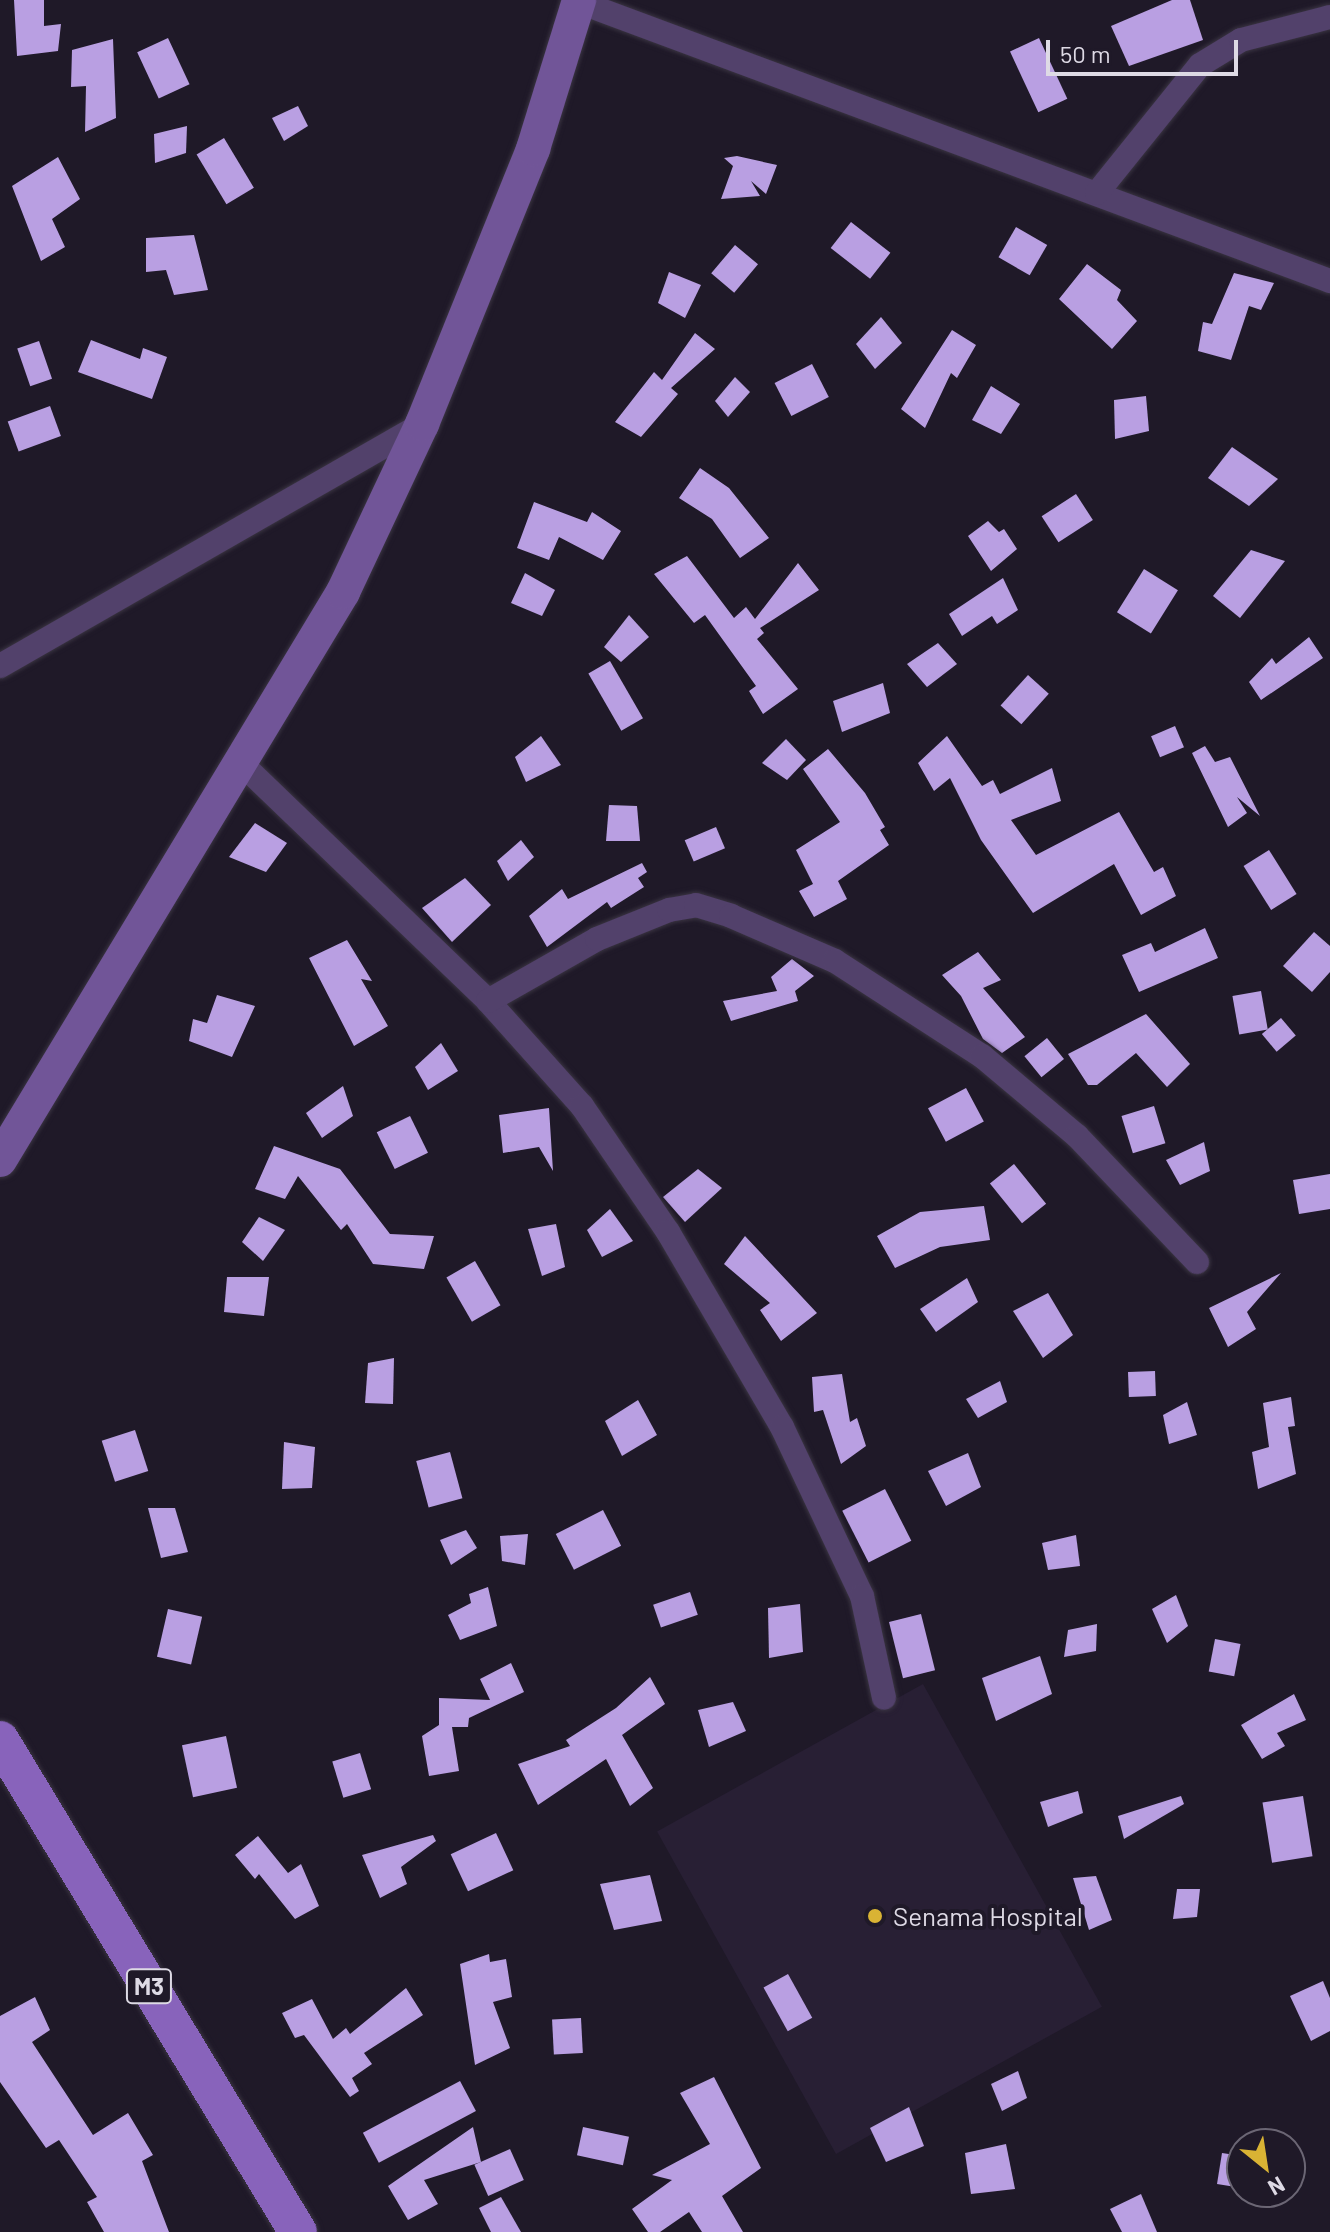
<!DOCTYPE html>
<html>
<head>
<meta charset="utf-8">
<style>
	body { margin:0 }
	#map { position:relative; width:1330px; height:2232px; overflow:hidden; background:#1f1928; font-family:Barlow,sans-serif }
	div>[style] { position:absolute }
	.built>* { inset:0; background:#281f34; transform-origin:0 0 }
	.building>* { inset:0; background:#b99fe2; transform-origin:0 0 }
	.roads { filter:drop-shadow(0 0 2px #3a3442) drop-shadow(0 0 2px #3a3442) }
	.street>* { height:24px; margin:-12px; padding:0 12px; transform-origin:12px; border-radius:12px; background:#52416b }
	.secondary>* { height:34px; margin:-17px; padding:0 17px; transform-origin:17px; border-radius:17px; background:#715598 }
	.primary>* { height:38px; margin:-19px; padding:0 19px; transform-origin:19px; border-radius:19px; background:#8863bb }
	.dots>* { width:22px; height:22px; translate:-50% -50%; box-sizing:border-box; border:4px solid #1f1928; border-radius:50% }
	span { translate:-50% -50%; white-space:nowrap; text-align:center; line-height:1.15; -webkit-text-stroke:8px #1f1928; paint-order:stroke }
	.shield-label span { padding:2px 6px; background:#1f1928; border:2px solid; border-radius:6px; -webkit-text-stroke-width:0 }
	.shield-label { font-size:24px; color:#dedae5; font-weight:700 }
	.poi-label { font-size:26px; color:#dedae5 }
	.left { translate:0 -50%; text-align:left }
	.north { position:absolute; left:1226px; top:2128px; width:80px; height:80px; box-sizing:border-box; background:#1f1928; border:2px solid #6b6674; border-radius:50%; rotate:150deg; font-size:22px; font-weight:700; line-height:32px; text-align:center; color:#dedae5 }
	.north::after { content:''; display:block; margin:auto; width:28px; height:36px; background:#d9b334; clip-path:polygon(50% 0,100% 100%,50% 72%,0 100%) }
	.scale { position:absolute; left:1046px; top:40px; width:192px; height:36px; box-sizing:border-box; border:4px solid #dedae5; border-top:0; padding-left:10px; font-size:24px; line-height:28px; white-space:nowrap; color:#dedae5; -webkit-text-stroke:6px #1f1928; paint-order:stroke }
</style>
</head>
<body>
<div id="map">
	<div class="built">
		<i style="left:923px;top:1684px;width:369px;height:304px;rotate:61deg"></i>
	</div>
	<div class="building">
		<i style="clip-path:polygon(14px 0,44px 0,44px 26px,61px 24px,58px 51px,17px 56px)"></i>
		<i style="clip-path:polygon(1172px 0,1190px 0,1203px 40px,1129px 66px,1111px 26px)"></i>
		<i style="left:168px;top:38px;width:51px;height:34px;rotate:65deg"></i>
		<i style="left:1039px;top:38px;width:67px;height:32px;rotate:65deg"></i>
		<i style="clip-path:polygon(113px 39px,116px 118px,85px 132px,86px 86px,71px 87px,72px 50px)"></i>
		<i style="clip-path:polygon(298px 106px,308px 126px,284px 141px,272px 118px)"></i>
		<i style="clip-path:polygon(187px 126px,186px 153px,155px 163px,154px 134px)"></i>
		<i style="left:224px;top:138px;width:58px;height:32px;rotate:59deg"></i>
		<i style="clip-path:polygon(737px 156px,777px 165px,766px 194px,751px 181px,760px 196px,721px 199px,733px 166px,724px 158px)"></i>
		<i style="clip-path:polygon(58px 157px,80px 199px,52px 219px,65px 247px,41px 261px,12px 186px)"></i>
		<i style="left:851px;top:222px;width:50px;height:33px;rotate:38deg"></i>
		<i style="left:1016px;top:227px;width:36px;height:35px;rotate:30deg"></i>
		<i style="clip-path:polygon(194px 235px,208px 290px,174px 295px,166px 270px,146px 272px,146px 238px)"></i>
		<i style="left:735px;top:245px;width:30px;height:37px;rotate:40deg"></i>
		<i style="clip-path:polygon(1087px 264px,1121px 290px,1117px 300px,1137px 321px,1112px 349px,1059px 299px)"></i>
		<i style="clip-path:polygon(669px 272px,701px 285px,685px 318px,658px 303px)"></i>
		<i style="clip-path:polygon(1234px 273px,1274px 283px,1261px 310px,1249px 306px,1231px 360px,1198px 351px,1203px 322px,1212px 324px)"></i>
		<i style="clip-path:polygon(881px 317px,902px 343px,875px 369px,856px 344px)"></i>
		<i style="clip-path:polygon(952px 330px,976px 345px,957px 378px,951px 373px,925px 428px,901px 409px)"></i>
		<i style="clip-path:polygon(695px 333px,715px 349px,671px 388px,678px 394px,641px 437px,615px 422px,654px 372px,662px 380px)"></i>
		<i style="clip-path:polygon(91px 340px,140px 359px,143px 348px,167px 357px,152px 399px,78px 372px)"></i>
		<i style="left:39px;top:341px;width:40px;height:23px;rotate:71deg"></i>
		<i style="left:812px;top:364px;width:37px;height:42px;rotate:63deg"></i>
		<i style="clip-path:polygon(735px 377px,750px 392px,728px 417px,715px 401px)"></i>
		<i style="clip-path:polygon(991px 386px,1020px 404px,1001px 434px,972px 420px)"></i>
		<i style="clip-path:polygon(1146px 396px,1149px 431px,1115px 439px,1114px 400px)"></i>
		<i style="left:50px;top:406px;width:32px;height:45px;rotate:70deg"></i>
		<i style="clip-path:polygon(1232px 447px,1278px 479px,1249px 506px,1208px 478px)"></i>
		<i style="clip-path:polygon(700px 468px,729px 488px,769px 538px,740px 558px,712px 519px,679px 498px)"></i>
		<i style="left:1076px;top:494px;width:31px;height:41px;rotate:57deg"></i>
		<i style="clip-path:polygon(534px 502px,587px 522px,592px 512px,621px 531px,603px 560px,559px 537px,549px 560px,517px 548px)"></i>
		<i style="clip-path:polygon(988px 521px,999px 532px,1004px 529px,1017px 549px,991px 571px,968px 536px)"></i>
		<i style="clip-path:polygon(1251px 550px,1285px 561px,1240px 618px,1213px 596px)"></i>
		<i style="clip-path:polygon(687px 556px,734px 618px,746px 607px,755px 619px,798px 563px,819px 590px,760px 628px,764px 633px,757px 639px,798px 689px,763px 714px,749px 691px,756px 686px,705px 615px,694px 623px,654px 574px)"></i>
		<i style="left:1144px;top:569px;width:40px;height:51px;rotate:32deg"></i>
		<i style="clip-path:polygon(525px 573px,555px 590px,542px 616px,511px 603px)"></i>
		<i style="clip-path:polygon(1003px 578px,1018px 610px,997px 624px,992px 616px,962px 636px,949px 614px)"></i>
		<i style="clip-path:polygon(629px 615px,649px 637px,621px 662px,604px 647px)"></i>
		<i style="clip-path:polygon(1309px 637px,1323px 658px,1261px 700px,1249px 682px,1272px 658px,1276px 664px)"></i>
		<i style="clip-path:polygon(938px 643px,957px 664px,927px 687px,907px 664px)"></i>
		<i style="left:610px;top:661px;width:66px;height:25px;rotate:60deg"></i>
		<i style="left:1028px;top:675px;width:28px;height:41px;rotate:42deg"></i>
		<i style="clip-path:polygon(883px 683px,890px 713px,842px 732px,833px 701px)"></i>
		<i style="left:1175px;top:726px;width:23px;height:26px;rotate:67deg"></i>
		<i style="clip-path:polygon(541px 736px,561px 765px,526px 782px,515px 757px)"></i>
		<i style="clip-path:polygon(947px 736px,982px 786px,993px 780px,1000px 794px,1052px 768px,1061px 801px,1011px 820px,1036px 855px,1119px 812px,1154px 872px,1163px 867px,1176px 896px,1141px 915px,1114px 864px,1033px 913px,981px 840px,950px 778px,934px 791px,918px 763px)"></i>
		<i style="clip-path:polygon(786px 739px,806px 760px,787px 780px,762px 763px)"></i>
		<i style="clip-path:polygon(1205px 746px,1215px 762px,1230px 757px,1260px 816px,1237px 797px,1247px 813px,1228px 827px,1192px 753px)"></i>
		<i style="clip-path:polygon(828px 749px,865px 793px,885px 827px,880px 830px,889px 845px,838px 881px,847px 899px,814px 917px,799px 891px,813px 884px,796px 850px,840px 822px,803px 769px)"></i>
		<i style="clip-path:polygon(609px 805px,637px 806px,640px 841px,606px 841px)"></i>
		<i style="clip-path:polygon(255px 823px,287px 843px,266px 872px,229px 857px)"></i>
		<i style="left:716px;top:827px;width:23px;height:34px;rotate:67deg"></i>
		<i style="clip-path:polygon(521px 840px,534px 857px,508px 881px,497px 861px)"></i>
		<i style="left:1269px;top:850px;width:52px;height:30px;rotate:58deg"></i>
		<i style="clip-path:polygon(642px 863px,647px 872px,638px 878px,644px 887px,611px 908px,607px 902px,547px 947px,529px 916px,562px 889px,568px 899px)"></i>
		<i style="clip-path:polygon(465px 878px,491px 905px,452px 942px,422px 908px)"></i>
		<i style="clip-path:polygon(1205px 928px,1218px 958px,1139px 992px,1122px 955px,1151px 943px,1155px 952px)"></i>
		<i style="clip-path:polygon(1314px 932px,1330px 946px,1330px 972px,1312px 992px,1283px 966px)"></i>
		<i style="clip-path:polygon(347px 940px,372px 981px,361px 979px,388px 1026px,354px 1046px,309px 958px)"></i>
		<i style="clip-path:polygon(978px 952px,1001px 980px,983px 988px,1025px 1037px,1002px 1053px,983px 1039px,961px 996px,942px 975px)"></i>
		<i style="clip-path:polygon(792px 959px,814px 976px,795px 991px,798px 1001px,731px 1021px,723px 1001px,777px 991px,771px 977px)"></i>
		<i style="left:1261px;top:991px;width:39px;height:29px;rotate:80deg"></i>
		<i style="clip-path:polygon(217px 995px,255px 1006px,232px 1057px,189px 1041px,193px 1019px,207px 1023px)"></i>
		<i style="clip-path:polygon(1146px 1014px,1190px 1064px,1167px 1087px,1136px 1053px,1097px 1085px,1088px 1085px,1068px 1054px)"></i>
		<i style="left:1281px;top:1018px;width:23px;height:25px;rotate:50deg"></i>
		<i style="left:1047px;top:1038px;width:27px;height:29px;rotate:51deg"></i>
		<i style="clip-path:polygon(441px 1043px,458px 1071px,428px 1090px,415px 1067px)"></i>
		<i style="clip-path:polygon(343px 1086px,353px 1116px,322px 1138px,306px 1113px)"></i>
		<i style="left:966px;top:1088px;width:38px;height:43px;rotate:62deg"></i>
		<i style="left:1154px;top:1106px;width:39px;height:34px;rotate:73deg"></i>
		<i style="clip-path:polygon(549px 1108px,553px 1171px,539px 1147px,503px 1153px,499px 1115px)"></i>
		<i style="left:410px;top:1116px;width:41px;height:37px;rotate:64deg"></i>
		<i style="clip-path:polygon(1204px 1142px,1210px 1171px,1180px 1185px,1166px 1160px)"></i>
		<i style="clip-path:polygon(274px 1146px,340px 1169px,390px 1234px,434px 1236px,424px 1269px,373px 1264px,347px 1224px,341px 1230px,298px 1176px,285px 1199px,255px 1189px)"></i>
		<i style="left:1014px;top:1164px;width:51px;height:31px;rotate:51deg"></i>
		<i style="clip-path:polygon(698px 1169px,722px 1188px,685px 1222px,663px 1197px)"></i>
		<i style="clip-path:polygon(1330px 1174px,1330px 1209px,1299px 1214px,1293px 1180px)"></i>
		<i style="clip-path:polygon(984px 1206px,990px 1240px,940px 1247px,895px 1268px,877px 1236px,920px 1212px)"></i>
		<i style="clip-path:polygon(610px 1209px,633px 1241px,602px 1257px,587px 1230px)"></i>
		<i style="clip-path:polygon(259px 1217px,285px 1230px,263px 1261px,242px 1242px)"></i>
		<i style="clip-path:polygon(556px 1224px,565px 1267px,542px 1276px,528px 1229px)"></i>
		<i style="clip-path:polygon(745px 1236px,817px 1313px,781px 1341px,760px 1310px,770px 1303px,724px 1264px)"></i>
		<i style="left:475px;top:1261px;width:51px;height:33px;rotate:60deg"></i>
		<i style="clip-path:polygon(1281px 1273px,1247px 1312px,1256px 1329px,1228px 1347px,1209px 1308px)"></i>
		<i style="clip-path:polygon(227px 1277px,269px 1277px,264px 1316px,224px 1312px)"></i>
		<i style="clip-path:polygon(967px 1278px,978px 1302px,936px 1332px,920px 1309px)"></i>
		<i style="clip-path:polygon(1048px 1293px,1073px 1335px,1043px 1358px,1013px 1311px)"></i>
		<i style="clip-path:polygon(394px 1358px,393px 1404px,365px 1403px,368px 1363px)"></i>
		<i style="left:1155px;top:1371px;width:25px;height:27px;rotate:88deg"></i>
		<i style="clip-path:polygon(842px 1374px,850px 1422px,857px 1418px,866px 1446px,841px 1464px,823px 1410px,814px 1412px,812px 1377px)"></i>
		<i style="clip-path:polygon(1000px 1381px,1007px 1402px,978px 1418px,966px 1399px)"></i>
		<i style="clip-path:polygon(1291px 1397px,1295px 1426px,1288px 1427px,1296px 1474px,1258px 1489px,1252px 1452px,1269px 1447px,1263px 1403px)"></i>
		<i style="clip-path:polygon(638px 1400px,657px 1435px,622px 1456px,605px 1421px)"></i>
		<i style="clip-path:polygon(1187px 1402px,1197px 1435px,1169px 1444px,1163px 1415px)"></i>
		<i style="left:135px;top:1430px;width:43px;height:35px;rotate:72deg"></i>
		<i style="clip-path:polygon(284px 1442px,315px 1447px,312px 1488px,282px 1489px)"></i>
		<i style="left:450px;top:1452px;width:48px;height:35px;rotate:75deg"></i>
		<i style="clip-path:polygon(968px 1453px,981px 1487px,946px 1506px,928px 1471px)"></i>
		<i style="left:885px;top:1489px;width:58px;height:48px;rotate:63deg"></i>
		<i style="clip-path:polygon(148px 1508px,175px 1508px,188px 1552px,161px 1558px)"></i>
		<i style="left:603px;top:1510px;width:40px;height:53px;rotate:63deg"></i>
		<i style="clip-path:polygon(466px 1530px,477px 1548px,451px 1565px,440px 1540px)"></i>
		<i style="clip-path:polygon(528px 1534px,525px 1565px,502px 1561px,500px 1536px)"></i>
		<i style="clip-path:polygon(1076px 1535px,1080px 1566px,1048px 1570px,1042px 1543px)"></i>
		<i style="clip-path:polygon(488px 1587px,497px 1626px,460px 1640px,448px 1615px,471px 1603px,469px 1594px)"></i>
		<i style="left:690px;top:1592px;width:24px;height:39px;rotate:71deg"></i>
		<i style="clip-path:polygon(1176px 1595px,1188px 1626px,1167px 1643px,1152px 1609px)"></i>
		<i style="clip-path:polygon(800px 1604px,803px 1652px,769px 1658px,768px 1608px)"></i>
		<i style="left:168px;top:1609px;width:35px;height:49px;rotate:13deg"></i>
		<i style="left:921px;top:1614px;width:58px;height:33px;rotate:76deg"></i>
		<i style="clip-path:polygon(1097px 1624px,1096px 1651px,1064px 1657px,1068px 1630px)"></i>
		<i style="left:1215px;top:1639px;width:26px;height:33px;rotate:11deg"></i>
		<i style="clip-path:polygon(1040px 1656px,1052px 1694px,996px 1721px,982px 1678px)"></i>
		<i style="clip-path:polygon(511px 1663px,524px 1692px,469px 1718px,468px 1727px,452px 1727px,459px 1771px,429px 1776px,422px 1736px,439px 1725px,439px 1698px,490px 1700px,480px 1679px)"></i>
		<i style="clip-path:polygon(650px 1677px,665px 1704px,622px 1735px,653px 1788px,630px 1806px,606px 1759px,538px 1805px,518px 1764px,570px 1746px,566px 1740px,616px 1708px)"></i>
		<i style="clip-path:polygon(1294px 1694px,1306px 1720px,1277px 1733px,1285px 1746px,1262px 1759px,1241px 1725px)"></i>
		<i style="clip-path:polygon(733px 1702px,746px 1731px,709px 1747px,698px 1710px)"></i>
		<i style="left:226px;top:1736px;width:53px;height:45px;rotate:78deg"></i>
		<i style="left:360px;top:1753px;width:38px;height:29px;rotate:73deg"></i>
		<i style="clip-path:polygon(1078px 1791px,1083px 1813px,1048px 1827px,1040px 1802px)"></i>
		<i style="clip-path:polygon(1181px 1796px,1184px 1804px,1124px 1839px,1118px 1816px)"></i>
		<i style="left:1303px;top:1796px;width:61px;height:41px;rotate:81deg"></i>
		<i style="left:496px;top:1833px;width:41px;height:50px;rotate:65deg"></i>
		<i style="clip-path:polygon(433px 1835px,436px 1841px,401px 1867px,407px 1884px,380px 1898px,362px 1855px)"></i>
		<i style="clip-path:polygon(258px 1836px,288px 1873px,301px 1864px,319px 1906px,295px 1919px,259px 1874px,255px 1879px,235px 1855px)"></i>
		<i style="clip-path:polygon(650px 1875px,662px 1921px,614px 1930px,600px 1884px)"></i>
		<i style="clip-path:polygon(1096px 1876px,1112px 1920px,1089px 1930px,1073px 1878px)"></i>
		<i style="clip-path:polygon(1177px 1889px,1200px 1889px,1197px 1917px,1173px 1919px)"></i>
		<i style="clip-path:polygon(489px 1954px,490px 1962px,506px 1959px,512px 1997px,493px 2002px,510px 2048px,475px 2065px,460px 1964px)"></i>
		<i style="left:788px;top:1974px;width:50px;height:28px;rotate:61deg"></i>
		<i style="clip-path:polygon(1323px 1981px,1330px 1998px,1330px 2031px,1311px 2041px,1290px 1996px)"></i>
		<i style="clip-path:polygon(406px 1988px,423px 2015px,364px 2053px,372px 2064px,352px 2078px,359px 2091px,350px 2097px,304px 2035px,295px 2038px,282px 2013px,312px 1999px,333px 2039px,346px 2028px,350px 2034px)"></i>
		<i style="clip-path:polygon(35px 1997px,50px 2030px,32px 2042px,93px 2135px,128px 2113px,153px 2155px,142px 2161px,169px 2232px,104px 2232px,87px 2202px,97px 2197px,59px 2140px,46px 2148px,0 2082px,0 2016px)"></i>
		<i style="left:581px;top:2018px;width:35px;height:29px;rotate:87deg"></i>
		<i style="clip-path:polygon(1018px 2071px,1027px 2098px,1002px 2111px,991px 2084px)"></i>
		<i style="clip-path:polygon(714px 2077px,761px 2168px,722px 2196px,743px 2232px,702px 2232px,689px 2212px,660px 2232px,648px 2232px,632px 2209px,672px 2180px,652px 2175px,710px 2144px,680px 2093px)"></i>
		<i style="left:460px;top:2081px;width:34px;height:110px;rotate:62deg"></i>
		<i style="clip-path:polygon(909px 2107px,924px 2146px,886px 2162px,870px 2128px)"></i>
		<i style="clip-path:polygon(473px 2127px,481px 2162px,424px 2180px,438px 2204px,408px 2220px,388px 2186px)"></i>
		<i style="left:583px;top:2127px;width:47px;height:29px;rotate:12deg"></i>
		<i style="clip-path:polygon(1006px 2144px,1015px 2189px,971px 2194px,965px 2153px)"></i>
		<i style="left:510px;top:2149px;width:34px;height:39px;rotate:66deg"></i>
		<i style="clip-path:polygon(1222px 2153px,1242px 2156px,1242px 2188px,1217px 2184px)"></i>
		<i style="clip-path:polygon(1141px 2194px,1157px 2232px,1122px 2232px,1110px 2209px)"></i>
		<i style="clip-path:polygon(501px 2197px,521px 2232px,491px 2232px,479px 2208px)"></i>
	</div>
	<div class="roads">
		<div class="street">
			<i style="left:574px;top:0;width:807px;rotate:20.39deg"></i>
			<i style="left:1097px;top:193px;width:164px;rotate:-51.2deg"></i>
			<i style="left:1200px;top:65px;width:48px;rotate:-31.4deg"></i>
			<i style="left:1241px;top:40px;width:92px;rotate:-14.5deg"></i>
			<i style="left:0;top:666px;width:486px;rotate:-29.8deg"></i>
			<i style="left:242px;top:764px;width:342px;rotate:43.9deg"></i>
			<i style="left:488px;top:1001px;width:141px;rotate:48.2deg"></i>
			<i style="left:582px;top:1106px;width:153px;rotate:55.7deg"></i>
			<i style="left:668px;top:1232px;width:226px;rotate:59.7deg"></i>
			<i style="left:782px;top:1427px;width:187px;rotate:64.7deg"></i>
			<i style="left:862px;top:1596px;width:104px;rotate:77.8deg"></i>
			<i style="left:488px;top:1001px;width:125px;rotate:-29.6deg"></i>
			<i style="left:597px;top:939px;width:78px;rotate:-21.9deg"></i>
			<i style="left:669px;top:910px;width:27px;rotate:-10deg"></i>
			<i style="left:696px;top:905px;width:37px;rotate:17deg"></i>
			<i style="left:731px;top:916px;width:113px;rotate:23.4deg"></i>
			<i style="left:835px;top:961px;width:175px;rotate:32.9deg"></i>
			<i style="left:982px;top:1056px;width:124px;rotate:40.1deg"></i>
			<i style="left:1077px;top:1136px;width:174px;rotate:46.4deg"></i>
		</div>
		<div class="secondary">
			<i style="left:0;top:1160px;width:664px;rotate:-58.87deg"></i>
			<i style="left:343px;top:592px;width:186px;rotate:-64.8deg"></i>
			<i style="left:422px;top:424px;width:297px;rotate:-68deg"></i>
			<i style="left:533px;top:149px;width:156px;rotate:-72.8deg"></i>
		</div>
		<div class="primary">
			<i style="left:0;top:1740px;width:575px;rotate:58.8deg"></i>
		</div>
	</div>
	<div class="dots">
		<i style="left:875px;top:1916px;background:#d9b334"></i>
	</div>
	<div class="shield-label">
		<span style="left:149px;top:1986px">M3</span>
	</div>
	<div class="poi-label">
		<span class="left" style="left:893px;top:1916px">Senama Hospital</span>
	</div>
	<div class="north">N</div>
	<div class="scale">50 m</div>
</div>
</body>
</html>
